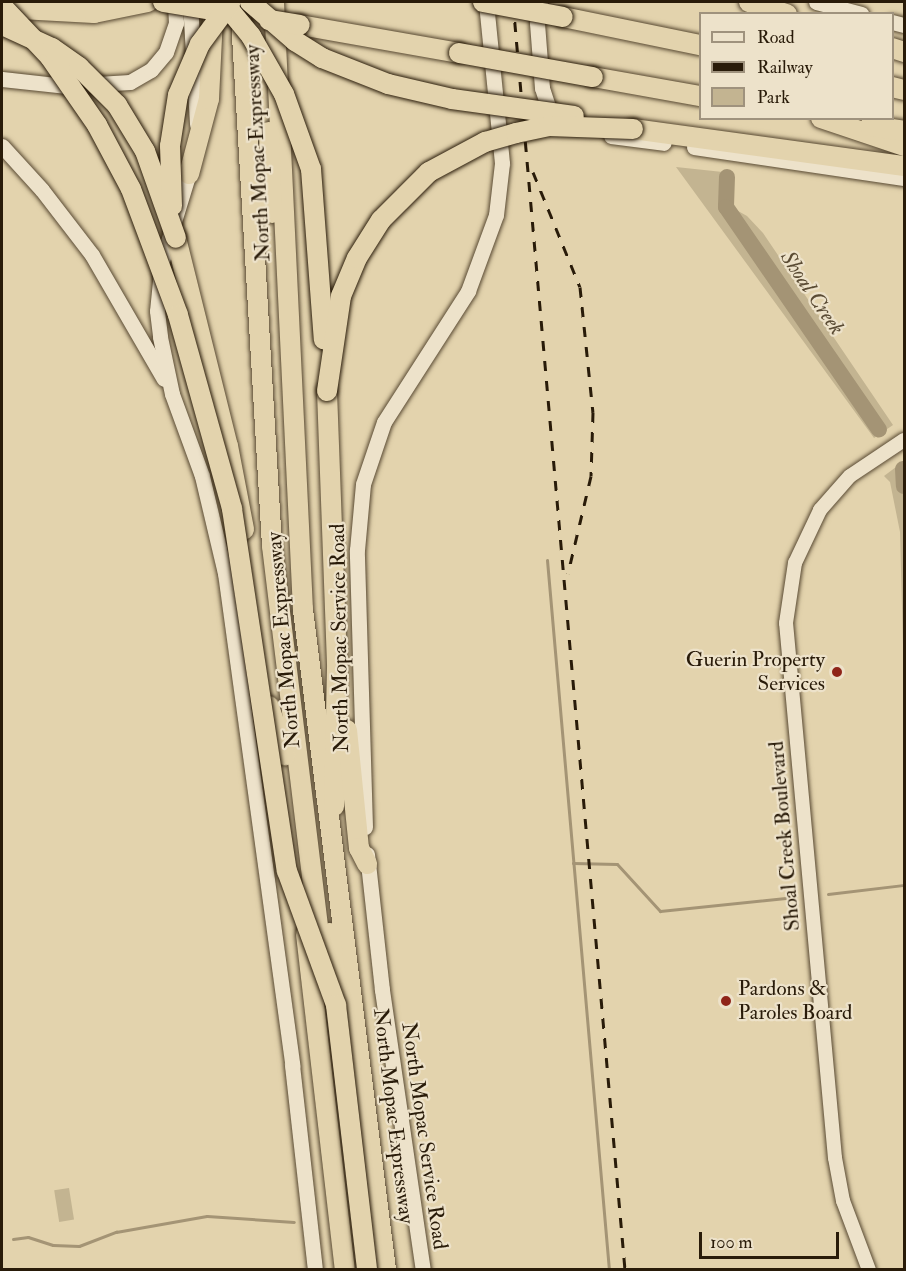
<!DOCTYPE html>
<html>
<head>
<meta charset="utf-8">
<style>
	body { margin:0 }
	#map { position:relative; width:906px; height:1271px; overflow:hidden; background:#e3d3ad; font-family:"IM FELL Double Pica",serif }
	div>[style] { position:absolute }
	.green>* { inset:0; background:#c3b491; transform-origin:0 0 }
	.stream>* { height:3px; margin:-1.5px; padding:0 1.5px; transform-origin:1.5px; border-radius:1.5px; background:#a49475 }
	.river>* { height:16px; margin:-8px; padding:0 8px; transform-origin:8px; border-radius:8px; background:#a49475 }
	.roads { filter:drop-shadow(0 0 2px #584932) drop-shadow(0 0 2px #584932) }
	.tertiary>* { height:14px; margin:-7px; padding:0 7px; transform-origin:7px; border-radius:7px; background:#ede2ca }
	.secondary>* { height:15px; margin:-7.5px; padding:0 7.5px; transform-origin:7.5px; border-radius:7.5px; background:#ede2ca }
	.motorway>* { height:20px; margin:-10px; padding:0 10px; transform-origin:10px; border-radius:10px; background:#e3d3ad }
	.rail>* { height:3px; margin-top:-1.5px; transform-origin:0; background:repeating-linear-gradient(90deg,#291b09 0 10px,transparent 0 20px) }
	.bridges { filter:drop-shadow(0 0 2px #291b09) drop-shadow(0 0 2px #291b09) }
	.motorway-bridge>* { height:20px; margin:-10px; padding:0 10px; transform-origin:10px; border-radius:10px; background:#e3d3ad }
	.dots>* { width:16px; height:16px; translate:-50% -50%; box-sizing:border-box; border:3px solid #ede2ca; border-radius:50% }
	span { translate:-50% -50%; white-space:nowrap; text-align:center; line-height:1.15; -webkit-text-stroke:4.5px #ede2ca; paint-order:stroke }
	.street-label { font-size:21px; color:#291b09 }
	.poi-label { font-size:21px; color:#291b09 }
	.right { translate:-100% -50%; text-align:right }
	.left { translate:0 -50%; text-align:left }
	.water-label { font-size:22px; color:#5a4b34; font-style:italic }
	.frame { position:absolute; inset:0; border:3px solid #291b09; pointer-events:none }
	.legend { position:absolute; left:699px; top:12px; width:195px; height:108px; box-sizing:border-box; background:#ede2ca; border:2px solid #9f927d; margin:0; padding:8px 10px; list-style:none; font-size:18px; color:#291b09 }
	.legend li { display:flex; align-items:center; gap:12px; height:30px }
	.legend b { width:30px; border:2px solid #9f927d }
	.scale { position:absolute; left:699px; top:1232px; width:140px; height:27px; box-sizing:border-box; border:3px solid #291b09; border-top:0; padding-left:8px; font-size:18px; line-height:21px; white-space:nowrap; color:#291b09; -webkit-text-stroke:4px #ede2ca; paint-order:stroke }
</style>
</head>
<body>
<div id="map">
	<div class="green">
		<i style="clip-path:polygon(676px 167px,732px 173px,731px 207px,747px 216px,763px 233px,893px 425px,874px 438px)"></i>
		<i style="clip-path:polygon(904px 461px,904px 683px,900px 532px,890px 482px,884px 476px)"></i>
		<i style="left:69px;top:1188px;width:32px;height:15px;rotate:81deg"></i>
	</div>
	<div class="stream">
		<i style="left:547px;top:560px;width:713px;rotate:85.01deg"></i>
		<i style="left:573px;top:863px;width:44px;rotate:1.3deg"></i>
		<i style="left:617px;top:864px;width:64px;rotate:47.5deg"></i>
		<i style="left:660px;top:911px;width:136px;rotate:-5.9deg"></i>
		<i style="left:828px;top:894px;width:77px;rotate:-6.8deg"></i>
		<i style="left:13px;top:1239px;width:15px;rotate:-8deg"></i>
		<i style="left:28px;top:1237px;width:26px;rotate:18deg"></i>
		<i style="left:53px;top:1245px;width:26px;rotate:2deg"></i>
		<i style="left:79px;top:1246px;width:40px;rotate:-21deg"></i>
		<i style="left:116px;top:1232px;width:92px;rotate:-10deg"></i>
		<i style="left:207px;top:1216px;width:87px;rotate:3.9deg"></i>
	</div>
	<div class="river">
		<i style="left:727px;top:177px;width:30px;rotate:92deg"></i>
		<i style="left:726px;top:207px;width:270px;rotate:55.5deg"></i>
		<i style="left:903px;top:469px;width:17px;rotate:87deg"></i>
	</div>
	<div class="roads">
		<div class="tertiary">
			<i style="left:869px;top:1270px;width:74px;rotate:-110.6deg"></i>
			<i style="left:843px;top:1201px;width:44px;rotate:-100.5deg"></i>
			<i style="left:835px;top:1158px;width:537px;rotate:-95.23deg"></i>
			<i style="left:786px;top:623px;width:61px;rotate:-81.5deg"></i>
			<i style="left:795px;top:563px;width:59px;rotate:-64.7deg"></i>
			<i style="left:820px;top:510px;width:45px;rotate:-48.6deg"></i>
			<i style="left:850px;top:476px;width:65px;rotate:-33.7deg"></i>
		</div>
		<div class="secondary">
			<i style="left:190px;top:2px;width:122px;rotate:86.7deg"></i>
			<i style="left:540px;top:2px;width:21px;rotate:98deg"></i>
			<i style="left:537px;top:23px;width:65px;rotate:85.6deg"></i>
			<i style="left:542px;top:88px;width:33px;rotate:72deg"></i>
			<i style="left:816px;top:2px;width:47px;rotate:14.9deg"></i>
			<i style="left:892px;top:22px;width:12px;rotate:14deg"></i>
			<i style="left:2px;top:79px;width:63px;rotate:6.3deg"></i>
			<i style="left:65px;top:86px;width:65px;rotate:-3.5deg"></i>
			<i style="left:130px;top:82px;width:24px;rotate:-30deg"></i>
			<i style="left:151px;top:70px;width:23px;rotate:-50deg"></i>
			<i style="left:166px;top:52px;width:31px;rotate:-71deg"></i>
			<i style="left:176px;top:23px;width:21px;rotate:-93deg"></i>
			<i style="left:611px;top:136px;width:53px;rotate:7.5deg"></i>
			<i style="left:2px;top:146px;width:59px;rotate:47.7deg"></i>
			<i style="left:42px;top:190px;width:82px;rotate:52.4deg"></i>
			<i style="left:92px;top:255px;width:143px;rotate:59.9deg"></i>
			<i style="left:694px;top:147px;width:212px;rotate:8.4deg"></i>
			<i style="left:191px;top:166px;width:99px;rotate:107deg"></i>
			<i style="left:162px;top:261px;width:50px;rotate:95.7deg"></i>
			<i style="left:157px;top:311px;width:26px;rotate:83deg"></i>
			<i style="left:160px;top:337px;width:58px;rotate:78.1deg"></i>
			<i style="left:172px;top:394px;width:87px;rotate:69.9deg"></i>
			<i style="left:202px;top:476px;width:100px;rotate:76.7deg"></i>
			<i style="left:225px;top:573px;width:497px;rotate:82.2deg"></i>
			<i style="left:292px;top:1065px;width:206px;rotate:83.6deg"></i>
			<i style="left:365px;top:827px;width:277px;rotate:-91.7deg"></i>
			<i style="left:357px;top:550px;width:66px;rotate:-84.8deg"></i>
			<i style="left:363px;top:484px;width:65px;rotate:-71.3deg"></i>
			<i style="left:384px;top:422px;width:156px;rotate:-57.3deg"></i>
			<i style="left:468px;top:291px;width:81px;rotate:-69.8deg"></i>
			<i style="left:496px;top:215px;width:52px;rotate:-83.4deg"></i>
			<i style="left:502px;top:163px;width:162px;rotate:-95.7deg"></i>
			<i style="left:367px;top:854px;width:137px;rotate:83.7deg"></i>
			<i style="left:382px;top:990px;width:283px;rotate:81.7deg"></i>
		</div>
		<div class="motorway">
			<i style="left:240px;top:2px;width:545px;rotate:86.63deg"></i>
			<i style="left:272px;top:546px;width:409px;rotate:83.1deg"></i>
			<i style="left:274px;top:2px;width:609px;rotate:87.27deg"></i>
			<i style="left:303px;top:610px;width:665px;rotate:82.83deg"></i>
			<i style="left:749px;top:2px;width:40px;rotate:18deg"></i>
			<i style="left:2px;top:8px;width:92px;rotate:3.1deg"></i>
			<i style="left:94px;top:13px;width:55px;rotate:-11.5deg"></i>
			<i style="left:563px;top:17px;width:140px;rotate:11.6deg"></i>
			<i style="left:300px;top:25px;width:161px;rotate:10deg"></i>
			<i style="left:892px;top:48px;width:13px;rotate:18deg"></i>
			<i style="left:593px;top:77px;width:109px;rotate:10.1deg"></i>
			<i style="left:892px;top:87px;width:12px;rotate:14deg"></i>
			<i style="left:821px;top:118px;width:88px;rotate:18.6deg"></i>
			<i style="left:870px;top:126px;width:34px;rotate:8deg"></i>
			<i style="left:633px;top:129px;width:274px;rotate:7.8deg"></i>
			<i style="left:269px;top:132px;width:81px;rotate:87.9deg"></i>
			<i style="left:189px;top:174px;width:78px;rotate:-75.1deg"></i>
			<i style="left:209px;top:99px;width:83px;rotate:-87.2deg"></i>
			<i style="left:176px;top:238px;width:214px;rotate:76deg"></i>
			<i style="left:228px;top:446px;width:85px;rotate:79.1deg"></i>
			<i style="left:327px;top:391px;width:277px;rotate:87.9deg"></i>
			<i style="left:337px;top:668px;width:138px;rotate:91.2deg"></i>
			<i style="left:269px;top:706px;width:52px;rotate:71.9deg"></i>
			<i style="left:347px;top:730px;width:119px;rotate:84.2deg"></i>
			<i style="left:359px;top:848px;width:18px;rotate:63deg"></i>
			<i style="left:330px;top:933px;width:70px;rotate:82.6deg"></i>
			<i style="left:306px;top:934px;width:338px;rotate:83.4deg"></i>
		</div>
	</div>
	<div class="rail">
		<i style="left:513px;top:2px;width:1273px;rotate:84.95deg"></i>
		<i style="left:533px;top:172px;width:124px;rotate:67.8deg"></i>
		<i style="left:580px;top:287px;width:126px;rotate:84.1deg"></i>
		<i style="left:593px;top:412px;width:64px;rotate:91.8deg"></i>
		<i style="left:591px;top:476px;width:100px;rotate:103.3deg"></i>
	</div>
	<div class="bridges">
		<div class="motorway-bridge">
			<i style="left:163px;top:2px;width:69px;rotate:9.2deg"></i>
			<i style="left:223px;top:2px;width:44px;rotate:50.5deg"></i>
			<i style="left:251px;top:36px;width:67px;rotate:60.4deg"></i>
			<i style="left:284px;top:94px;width:80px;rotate:70.2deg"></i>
			<i style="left:311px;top:169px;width:171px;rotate:85.7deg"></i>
			<i style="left:250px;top:2px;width:60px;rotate:40.9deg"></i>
			<i style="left:295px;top:41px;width:32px;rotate:32deg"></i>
			<i style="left:322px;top:58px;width:71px;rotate:21.5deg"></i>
			<i style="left:388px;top:84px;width:66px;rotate:13.2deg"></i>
			<i style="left:452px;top:99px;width:123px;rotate:7.9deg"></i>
			<i style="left:483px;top:2px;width:81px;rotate:10.6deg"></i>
			<i style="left:2px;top:6px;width:70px;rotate:46.7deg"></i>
			<i style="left:50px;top:57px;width:83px;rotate:55.3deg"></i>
			<i style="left:97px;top:125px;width:72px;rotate:62deg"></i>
			<i style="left:131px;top:189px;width:134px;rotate:69.5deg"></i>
			<i style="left:178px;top:315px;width:201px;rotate:74.4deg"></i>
			<i style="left:232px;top:509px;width:366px;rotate:81.4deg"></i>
			<i style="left:287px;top:871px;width:143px;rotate:69.9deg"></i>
			<i style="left:336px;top:1005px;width:267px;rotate:83.3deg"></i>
			<i style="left:269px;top:20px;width:31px;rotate:9deg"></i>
			<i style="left:2px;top:25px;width:55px;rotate:24.7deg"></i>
			<i style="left:52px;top:48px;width:33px;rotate:35deg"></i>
			<i style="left:79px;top:67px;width:54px;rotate:45deg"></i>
			<i style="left:117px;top:105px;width:54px;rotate:58.7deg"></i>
			<i style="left:145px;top:151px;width:92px;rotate:70.4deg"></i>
			<i style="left:459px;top:53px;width:136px;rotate:10.2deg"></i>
			<i style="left:172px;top:206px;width:60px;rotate:-91.9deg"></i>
			<i style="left:170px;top:146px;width:52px;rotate:-81.1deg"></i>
			<i style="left:178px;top:95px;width:56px;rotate:-66.7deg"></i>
			<i style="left:200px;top:44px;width:52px;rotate:-53.6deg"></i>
			<i style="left:327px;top:391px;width:96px;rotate:-81.6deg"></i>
			<i style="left:341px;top:296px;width:41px;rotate:-67.2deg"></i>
			<i style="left:357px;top:258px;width:45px;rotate:-57.7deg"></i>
			<i style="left:381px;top:220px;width:68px;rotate:-45deg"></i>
			<i style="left:429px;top:172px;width:64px;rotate:-28.2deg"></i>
			<i style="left:485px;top:142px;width:32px;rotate:-16deg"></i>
			<i style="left:516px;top:133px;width:34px;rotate:-12deg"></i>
			<i style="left:549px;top:126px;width:84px;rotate:2deg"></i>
		</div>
	</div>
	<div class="dots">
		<i style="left:837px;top:672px;background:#8f2418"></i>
		<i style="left:726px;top:1001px;background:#8f2418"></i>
	</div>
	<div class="street-label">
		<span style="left:258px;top:153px;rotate:-93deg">North Mopac Expressway</span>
		<span style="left:340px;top:638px;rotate:-91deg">North Mopac Service Road</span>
		<span style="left:284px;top:640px;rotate:-95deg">North Mopac Expressway</span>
		<span style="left:785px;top:836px;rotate:-95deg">Shoal Creek Boulevard</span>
		<span style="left:393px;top:1116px;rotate:83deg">North Mopac Expressway</span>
		<span style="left:424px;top:1136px;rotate:82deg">North Mopac Service Road</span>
	</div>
	<div class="poi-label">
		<span class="right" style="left:825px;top:672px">Guerin Property<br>Services</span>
		<span class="left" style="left:738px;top:1001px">Pardons &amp;<br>Paroles Board</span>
	</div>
	<div class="water-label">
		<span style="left:812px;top:293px;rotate:56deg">Shoal Creek</span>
	</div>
	<div class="frame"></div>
	<ul class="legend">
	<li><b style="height:8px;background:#ede2ca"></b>Road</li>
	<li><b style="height:8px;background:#291b09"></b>Railway</li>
	<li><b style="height:16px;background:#c3b491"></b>Park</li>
	</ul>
	<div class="scale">100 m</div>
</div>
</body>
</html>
